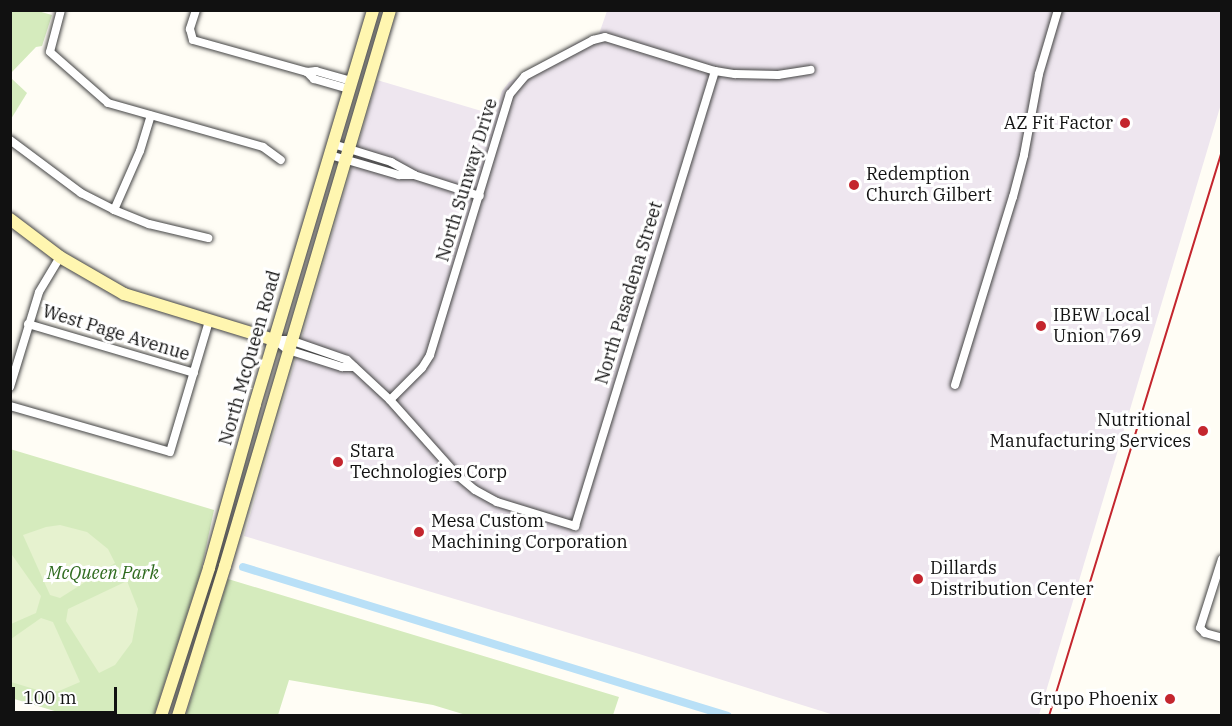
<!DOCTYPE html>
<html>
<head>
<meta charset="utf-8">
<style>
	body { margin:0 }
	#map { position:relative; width:1232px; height:726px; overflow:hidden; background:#fffdf5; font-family:"IBM Plex Serif",serif }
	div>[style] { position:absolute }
	.industrial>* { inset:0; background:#eee6ef }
	.green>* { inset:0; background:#d5ebbd }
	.pitch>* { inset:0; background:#e6f2cf }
	.canal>* { height:8px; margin:-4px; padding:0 4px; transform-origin:4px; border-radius:4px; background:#b9e0f7 }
	.roads { filter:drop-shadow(0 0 2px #444) drop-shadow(0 0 2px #444) }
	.street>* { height:8px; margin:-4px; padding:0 4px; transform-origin:4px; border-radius:4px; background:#fff }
	.secondary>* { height:12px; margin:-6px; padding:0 6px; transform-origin:6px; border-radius:6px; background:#fff6b0 }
	.rail>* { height:2px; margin:-1px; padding:0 1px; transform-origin:1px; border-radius:1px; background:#c4262e }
	.dots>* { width:16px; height:16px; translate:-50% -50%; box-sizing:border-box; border:3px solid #fff; border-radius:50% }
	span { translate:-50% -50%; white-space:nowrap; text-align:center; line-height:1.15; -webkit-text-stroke:6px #fff; paint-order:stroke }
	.poi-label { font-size:18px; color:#111 }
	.right { translate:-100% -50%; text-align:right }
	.left { translate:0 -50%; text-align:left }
	.street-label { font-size:18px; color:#111 }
	.park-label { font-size:18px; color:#2f6b1f; font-style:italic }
	.frame { position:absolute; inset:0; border:12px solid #111; pointer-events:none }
	.scale { position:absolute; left:12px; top:687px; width:105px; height:27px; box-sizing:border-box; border:3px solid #111; border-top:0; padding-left:8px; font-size:18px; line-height:21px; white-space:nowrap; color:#111; -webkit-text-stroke:4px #fff; paint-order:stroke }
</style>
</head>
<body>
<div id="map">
	<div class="industrial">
		<i style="clip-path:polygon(607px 11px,1221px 11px,1221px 104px,1039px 715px,834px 715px,636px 653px,244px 536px,377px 80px,495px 115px,502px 91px,509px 82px,578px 42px,599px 34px)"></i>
	</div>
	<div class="green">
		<i style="clip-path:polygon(11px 10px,38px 11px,52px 15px,42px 46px,36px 47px,11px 73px)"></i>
		<i style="clip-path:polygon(11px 78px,27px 93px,11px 119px)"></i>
		<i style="clip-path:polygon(10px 449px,214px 510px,201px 571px,154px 715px,68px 715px,11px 698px)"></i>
		<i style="clip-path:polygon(228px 579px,619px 697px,613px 715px,466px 715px,433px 705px,289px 680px,278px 715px,186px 715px)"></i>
	</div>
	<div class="pitch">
		<i style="clip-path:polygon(60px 525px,87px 532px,108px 549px,115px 563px,60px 598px,50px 595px,23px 535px,46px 527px)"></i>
		<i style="clip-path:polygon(10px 552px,41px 596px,36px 613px,11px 624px)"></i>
		<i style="clip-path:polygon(127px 581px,138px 609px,132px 642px,115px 665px,99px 673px,66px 621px,68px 609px)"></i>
		<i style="clip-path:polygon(41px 618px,53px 622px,80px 682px,59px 691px,44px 692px,11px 682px,11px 639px)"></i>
	</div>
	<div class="canal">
		<i style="left:243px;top:567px;width:507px;rotate:17.08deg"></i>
	</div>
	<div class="roads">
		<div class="street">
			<i style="left:61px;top:10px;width:43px;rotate:104.7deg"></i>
			<i style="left:50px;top:52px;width:77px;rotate:41.3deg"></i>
			<i style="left:108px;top:103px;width:161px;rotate:15.8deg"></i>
			<i style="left:263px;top:147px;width:22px;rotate:36deg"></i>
			<i style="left:196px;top:10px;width:20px;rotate:108deg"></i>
			<i style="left:190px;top:29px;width:11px;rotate:75deg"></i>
			<i style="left:193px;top:40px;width:118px;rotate:15.7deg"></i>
			<i style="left:307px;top:72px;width:9px;rotate:-6deg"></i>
			<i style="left:316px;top:71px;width:37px;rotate:16deg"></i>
			<i style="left:307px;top:72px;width:10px;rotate:45deg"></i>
			<i style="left:314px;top:79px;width:37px;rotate:16deg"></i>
			<i style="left:10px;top:140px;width:89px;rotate:36.7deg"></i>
			<i style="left:81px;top:193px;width:37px;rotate:27deg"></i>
			<i style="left:114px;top:210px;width:38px;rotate:22deg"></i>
			<i style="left:149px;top:224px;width:61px;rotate:13.3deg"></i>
			<i style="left:333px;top:144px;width:61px;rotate:17.2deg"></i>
			<i style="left:391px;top:162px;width:26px;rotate:29deg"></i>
			<i style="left:414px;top:175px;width:69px;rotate:17.7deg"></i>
			<i style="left:330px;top:155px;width:72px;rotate:16.2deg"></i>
			<i style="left:399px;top:175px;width:15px"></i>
			<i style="left:114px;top:210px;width:64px;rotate:-66.2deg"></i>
			<i style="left:140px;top:151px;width:37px;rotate:-73deg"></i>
			<i style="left:28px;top:324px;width:173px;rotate:16.4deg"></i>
			<i style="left:274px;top:340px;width:16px"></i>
			<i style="left:290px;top:340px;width:60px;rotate:19.3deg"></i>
			<i style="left:347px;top:360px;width:59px;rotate:42.9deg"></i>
			<i style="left:390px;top:400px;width:101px;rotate:48.2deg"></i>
			<i style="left:457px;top:475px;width:23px;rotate:40deg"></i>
			<i style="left:475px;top:490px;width:25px;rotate:29deg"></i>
			<i style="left:497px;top:502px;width:82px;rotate:17.1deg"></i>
			<i style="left:575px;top:526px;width:476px;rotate:-72.9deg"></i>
			<i style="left:275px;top:340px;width:16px;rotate:38deg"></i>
			<i style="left:288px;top:350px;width:57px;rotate:17.5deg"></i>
			<i style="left:342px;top:367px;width:12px"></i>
			<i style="left:955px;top:385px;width:197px;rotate:-72.9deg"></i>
			<i style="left:1013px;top:197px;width:43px;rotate:-75.3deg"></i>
			<i style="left:1024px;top:155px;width:82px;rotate:-79.5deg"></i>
			<i style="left:1039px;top:74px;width:67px;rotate:-73.5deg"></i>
			<i style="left:10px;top:387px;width:99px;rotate:-73deg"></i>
			<i style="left:39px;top:292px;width:41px;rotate:-59deg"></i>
			<i style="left:390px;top:400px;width:45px;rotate:-45deg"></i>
			<i style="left:422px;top:368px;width:15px;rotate:-58deg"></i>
			<i style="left:430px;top:355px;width:273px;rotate:-73deg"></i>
			<i style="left:510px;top:94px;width:23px;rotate:-50deg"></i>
			<i style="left:525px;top:76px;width:77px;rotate:-27.9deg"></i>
			<i style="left:593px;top:40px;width:12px;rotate:-14deg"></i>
			<i style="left:605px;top:37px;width:115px;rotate:17.2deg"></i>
			<i style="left:715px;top:71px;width:20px;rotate:9deg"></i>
			<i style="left:735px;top:74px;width:43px;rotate:1.3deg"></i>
			<i style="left:778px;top:75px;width:33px;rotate:-9deg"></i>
			<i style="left:10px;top:406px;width:166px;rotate:16deg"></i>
			<i style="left:170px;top:452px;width:137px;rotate:-73.4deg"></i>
			<i style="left:1222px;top:559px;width:72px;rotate:107.7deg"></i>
			<i style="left:1200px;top:628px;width:7px;rotate:45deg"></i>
			<i style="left:1205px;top:633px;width:18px;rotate:16deg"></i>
		</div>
		<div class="secondary">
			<i style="left:10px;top:219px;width:63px;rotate:37.2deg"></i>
			<i style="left:60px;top:257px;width:74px;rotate:30deg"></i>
			<i style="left:124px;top:294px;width:157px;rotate:17deg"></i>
			<i style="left:161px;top:716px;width:156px;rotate:-72deg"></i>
			<i style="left:209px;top:568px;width:170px;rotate:-74.3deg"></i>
			<i style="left:255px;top:404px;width:411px;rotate:-73.3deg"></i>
			<i style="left:178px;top:716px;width:157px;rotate:-72.6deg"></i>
			<i style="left:225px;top:566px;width:580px;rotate:-73.47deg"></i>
		</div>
	</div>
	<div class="rail">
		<i style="left:1049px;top:716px;width:591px;rotate:-72.98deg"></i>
	</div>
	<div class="dots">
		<i style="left:1125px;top:123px;background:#c4262e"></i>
		<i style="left:854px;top:185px;background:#c4262e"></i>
		<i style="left:1041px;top:326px;background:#c4262e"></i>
		<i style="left:1203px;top:431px;background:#c4262e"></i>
		<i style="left:338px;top:462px;background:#c4262e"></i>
		<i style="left:419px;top:532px;background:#c4262e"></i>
		<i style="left:918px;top:579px;background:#c4262e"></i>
		<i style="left:1170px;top:699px;background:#c4262e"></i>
	</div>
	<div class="poi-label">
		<span class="right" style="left:1113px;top:123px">AZ Fit Factor</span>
		<span class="left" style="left:866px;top:185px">Redemption<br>Church Gilbert</span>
		<span class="left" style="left:1053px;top:326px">IBEW Local<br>Union 769</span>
		<span class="right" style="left:1191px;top:431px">Nutritional<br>Manufacturing Services</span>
		<span class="left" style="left:350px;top:462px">Stara<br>Technologies Corp</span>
		<span class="left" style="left:431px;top:532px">Mesa Custom<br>Machining Corporation</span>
		<span class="left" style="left:930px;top:579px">Dillards<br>Distribution Center</span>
		<span class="right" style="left:1158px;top:699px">Grupo Phoenix</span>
	</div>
	<div class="street-label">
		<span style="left:467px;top:180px;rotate:-73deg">North Sunway Drive</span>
		<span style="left:629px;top:293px;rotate:-73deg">North Pasadena Street</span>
		<span style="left:116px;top:333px;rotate:17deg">West Page Avenue</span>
		<span style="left:250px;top:358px;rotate:-74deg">North McQueen Road</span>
	</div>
	<div class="park-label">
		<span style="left:103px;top:573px">McQueen Park</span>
	</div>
	<div class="frame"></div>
	<div class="scale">100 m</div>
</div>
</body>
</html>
